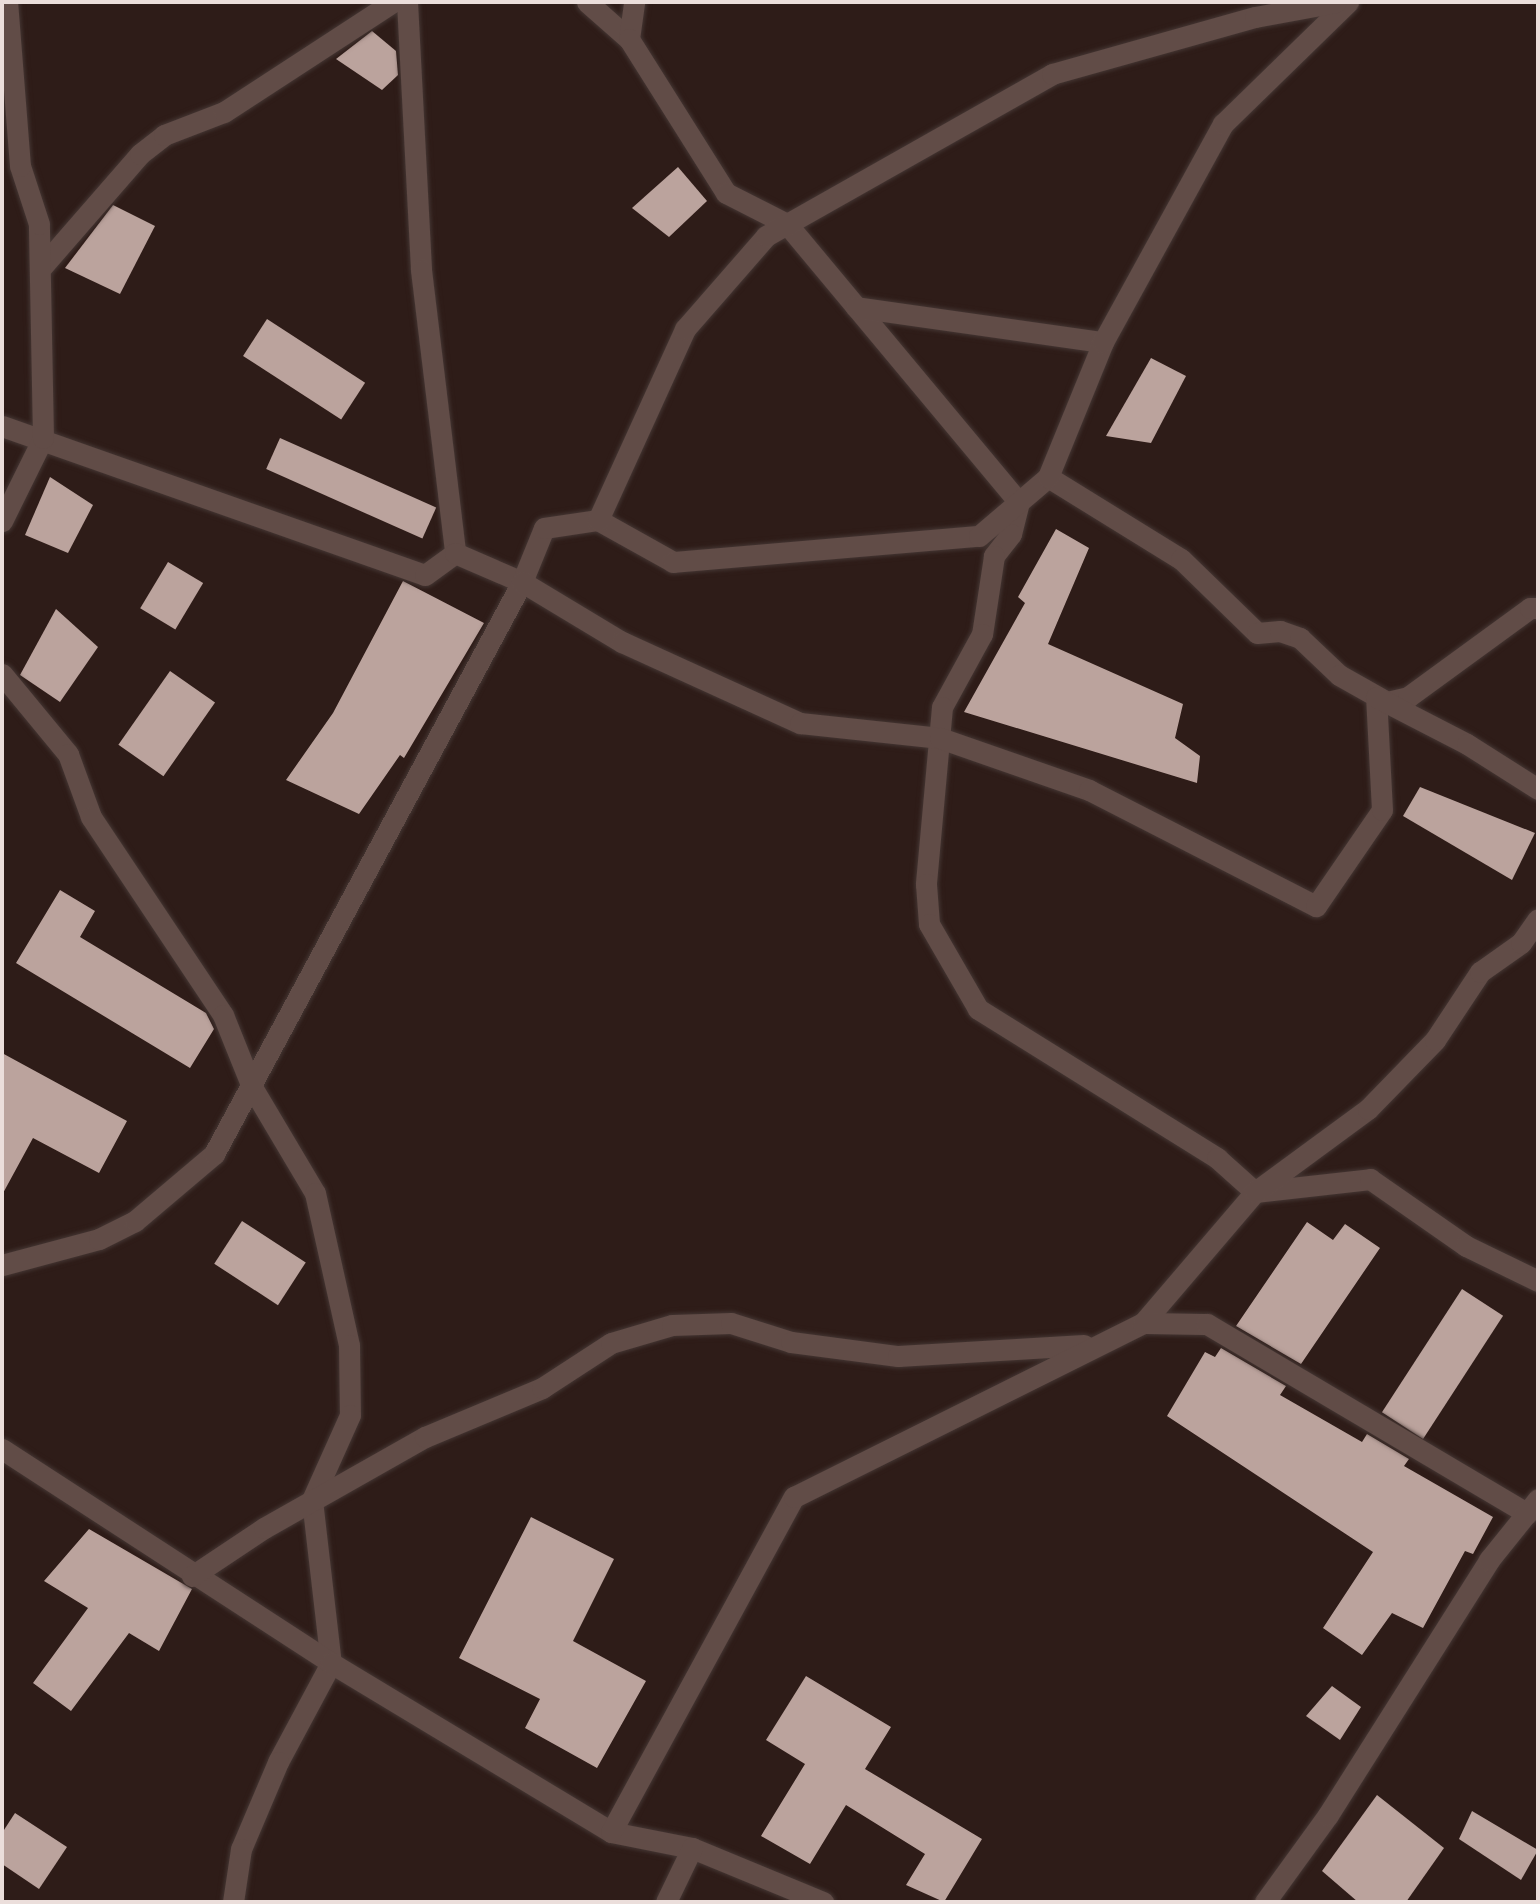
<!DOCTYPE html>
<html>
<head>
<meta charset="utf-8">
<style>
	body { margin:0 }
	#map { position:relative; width:1540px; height:1904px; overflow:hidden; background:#2e1c18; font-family:"Work Sans",sans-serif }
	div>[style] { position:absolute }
	.building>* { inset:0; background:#bba39d; transform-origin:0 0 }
	.roads { filter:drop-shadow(0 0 2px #443633) drop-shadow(0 0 2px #443633) }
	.street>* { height:21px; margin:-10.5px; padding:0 10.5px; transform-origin:10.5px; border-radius:10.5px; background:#614c47 }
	span { translate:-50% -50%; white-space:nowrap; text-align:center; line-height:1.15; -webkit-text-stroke:7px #24120f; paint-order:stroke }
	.frame { position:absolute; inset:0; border:4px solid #ebdedb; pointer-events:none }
</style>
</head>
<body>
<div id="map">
	<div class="building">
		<i style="clip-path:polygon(372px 31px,396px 51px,398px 75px,382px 90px,336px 59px)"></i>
		<i style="clip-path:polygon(678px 167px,707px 201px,669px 237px,632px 208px)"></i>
		<i style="clip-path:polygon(113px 205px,155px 226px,120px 294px,65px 268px)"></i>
		<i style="left:267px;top:319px;width:117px;height:44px;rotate:33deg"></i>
		<i style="clip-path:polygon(1151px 358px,1186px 376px,1151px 443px,1106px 436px)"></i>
		<i style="left:280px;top:438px;width:171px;height:34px;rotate:24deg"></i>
		<i style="clip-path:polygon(50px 477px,93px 505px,68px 553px,25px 535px)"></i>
		<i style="clip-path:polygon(1056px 529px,1089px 548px,1048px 644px,1183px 704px,1175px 738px,1200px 756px,1197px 783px,964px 712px,1025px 603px,1018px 597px)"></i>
		<i style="left:168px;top:562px;width:41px;height:54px;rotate:31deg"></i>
		<i style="clip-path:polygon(403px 581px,484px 623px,404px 758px,400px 755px,359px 814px,286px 780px,333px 713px)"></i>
		<i style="clip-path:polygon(56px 609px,98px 647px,60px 702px,20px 675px)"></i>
		<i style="left:170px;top:671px;width:55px;height:90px;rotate:35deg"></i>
		<i style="clip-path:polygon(1420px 787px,1535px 833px,1512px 880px,1403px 816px)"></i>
		<i style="clip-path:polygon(60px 890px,95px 911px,80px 937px,206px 1013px,214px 1029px,190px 1068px,16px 963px)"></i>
		<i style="clip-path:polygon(2px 1053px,127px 1121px,99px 1173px,33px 1138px,2px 1195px)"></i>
		<i style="left:242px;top:1221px;width:76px;height:51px;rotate:33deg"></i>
		<i style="clip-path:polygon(1307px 1222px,1333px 1240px,1345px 1224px,1380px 1248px,1301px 1364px,1236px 1326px)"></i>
		<i style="left:1462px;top:1289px;width:49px;height:147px;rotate:33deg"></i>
		<i style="clip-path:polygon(1221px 1348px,1286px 1386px,1280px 1395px,1362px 1442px,1367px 1434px,1409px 1459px,1404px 1466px,1493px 1517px,1473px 1554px,1465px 1551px,1423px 1628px,1392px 1613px,1362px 1655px,1323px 1628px,1373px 1552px,1167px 1416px,1205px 1352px,1215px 1357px)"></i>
		<i style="clip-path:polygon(531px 1517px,614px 1559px,573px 1641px,646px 1681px,597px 1768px,525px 1728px,540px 1699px,459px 1658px)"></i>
		<i style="clip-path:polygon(89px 1529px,192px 1589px,159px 1651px,129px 1633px,71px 1711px,33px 1683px,88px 1608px,44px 1581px)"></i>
		<i style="clip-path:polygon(806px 1676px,891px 1727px,865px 1769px,982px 1839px,944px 1902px,906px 1885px,925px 1854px,846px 1805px,810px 1864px,761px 1836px,805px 1764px,766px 1740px)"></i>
		<i style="clip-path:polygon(1332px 1686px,1361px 1707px,1340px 1740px,1306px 1716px)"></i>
		<i style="clip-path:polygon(1377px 1795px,1444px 1848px,1406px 1902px,1358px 1902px,1322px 1871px)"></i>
		<i style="clip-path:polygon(1472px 1811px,1538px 1850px,1521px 1880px,1459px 1839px)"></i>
		<i style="clip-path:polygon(15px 1813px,67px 1847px,39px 1889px,2px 1864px,2px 1833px)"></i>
	</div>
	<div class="roads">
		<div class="street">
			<i style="left:407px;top:2px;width:268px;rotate:87deg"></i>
			<i style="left:421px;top:270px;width:285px;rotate:83.1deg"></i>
			<i style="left:587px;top:2px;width:56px;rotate:41.4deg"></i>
			<i style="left:629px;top:39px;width:37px;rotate:-82deg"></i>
			<i style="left:629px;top:39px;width:182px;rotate:57.8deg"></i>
			<i style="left:726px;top:193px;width:68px;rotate:26.9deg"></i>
			<i style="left:787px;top:224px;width:362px;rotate:50.2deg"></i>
			<i style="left:1019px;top:502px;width:33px;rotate:104deg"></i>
			<i style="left:1011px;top:534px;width:28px;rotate:128deg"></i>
			<i style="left:994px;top:556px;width:79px;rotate:98.7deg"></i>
			<i style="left:982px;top:634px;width:83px;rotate:118.7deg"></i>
			<i style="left:942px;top:707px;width:178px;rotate:95.2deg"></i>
			<i style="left:926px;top:884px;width:40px;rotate:85.7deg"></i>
			<i style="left:929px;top:924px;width:98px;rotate:60deg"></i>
			<i style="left:978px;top:1009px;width:282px;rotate:31.9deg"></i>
			<i style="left:1217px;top:1158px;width:51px;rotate:41.8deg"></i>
			<i style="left:1255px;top:1192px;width:116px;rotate:-6.4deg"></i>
			<i style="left:1370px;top:1179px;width:117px;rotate:34.9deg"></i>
			<i style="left:1466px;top:1246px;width:80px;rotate:25.9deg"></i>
			<i style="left:40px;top:269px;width:152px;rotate:-49deg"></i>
			<i style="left:140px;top:154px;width:31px;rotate:-38deg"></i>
			<i style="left:164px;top:135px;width:64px;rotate:-21deg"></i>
			<i style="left:224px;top:112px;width:202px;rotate:-33.1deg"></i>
			<i style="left:856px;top:307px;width:249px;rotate:8.1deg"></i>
			<i style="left:2px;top:426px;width:448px;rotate:19.4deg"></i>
			<i style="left:425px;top:575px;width:37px;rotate:-36deg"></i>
			<i style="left:455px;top:553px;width:73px;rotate:23.4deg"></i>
			<i style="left:522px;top:582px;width:58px;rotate:-67.8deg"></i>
			<i style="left:544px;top:528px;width:55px;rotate:-8.4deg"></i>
			<i style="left:598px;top:520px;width:86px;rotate:29.2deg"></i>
			<i style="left:673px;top:562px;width:307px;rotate:-4.9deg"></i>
			<i style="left:979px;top:536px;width:91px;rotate:-40.5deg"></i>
			<i style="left:1048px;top:477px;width:156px;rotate:31.7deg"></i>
			<i style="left:1181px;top:559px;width:106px;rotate:44.2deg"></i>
			<i style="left:1257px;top:633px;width:23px;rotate:-5deg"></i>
			<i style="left:1280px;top:631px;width:21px;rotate:19deg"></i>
			<i style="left:1300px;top:638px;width:54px;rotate:43.5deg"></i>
			<i style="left:1339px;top:675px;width:55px;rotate:29.4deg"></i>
			<i style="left:1387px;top:702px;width:22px;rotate:-13deg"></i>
			<i style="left:1408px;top:697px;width:151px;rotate:-36.1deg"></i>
			<i style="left:1530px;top:608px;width:8px"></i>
			<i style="left:1048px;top:477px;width:146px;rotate:-67.8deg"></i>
			<i style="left:1103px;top:342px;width:249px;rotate:-61.2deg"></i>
			<i style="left:1223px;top:124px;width:175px;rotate:-44.3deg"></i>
			<i style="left:598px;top:520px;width:210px;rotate:-65.5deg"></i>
			<i style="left:685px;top:329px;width:123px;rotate:-48.9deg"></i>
			<i style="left:766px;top:236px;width:329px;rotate:-29.5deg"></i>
			<i style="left:1052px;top:74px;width:211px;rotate:-15.7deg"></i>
			<i style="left:1255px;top:17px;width:82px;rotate:-10.5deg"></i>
			<i style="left:2px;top:521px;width:93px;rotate:-63.7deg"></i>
			<i style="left:43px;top:438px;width:214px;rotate:-91.1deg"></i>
			<i style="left:39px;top:224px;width:61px;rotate:-108.1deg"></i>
			<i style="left:20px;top:166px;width:165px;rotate:-94.5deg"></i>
			<i style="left:2px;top:674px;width:104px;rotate:50.5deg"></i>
			<i style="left:68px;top:754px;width:67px;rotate:69.9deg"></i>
			<i style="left:91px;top:817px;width:238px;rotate:56.3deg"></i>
			<i style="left:223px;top:1015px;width:78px;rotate:68.1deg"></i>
			<i style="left:252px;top:1087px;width:123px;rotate:59.3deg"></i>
			<i style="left:315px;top:1193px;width:156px;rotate:77.4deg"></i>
			<i style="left:349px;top:1345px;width:70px;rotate:89.2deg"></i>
			<i style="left:350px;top:1415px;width:93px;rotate:114.1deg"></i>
			<i style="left:312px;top:1500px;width:164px;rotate:83.4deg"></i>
			<i style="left:331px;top:1663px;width:112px;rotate:118.2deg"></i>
			<i style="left:278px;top:1762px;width:95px;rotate:113deg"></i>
			<i style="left:241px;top:1849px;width:54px;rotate:98.6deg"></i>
			<i style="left:2px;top:1265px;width:100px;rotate:-15deg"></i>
			<i style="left:99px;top:1239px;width:40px;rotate:-26.6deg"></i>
			<i style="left:135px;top:1221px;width:104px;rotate:-40.3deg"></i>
			<i style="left:214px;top:1154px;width:650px;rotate:-61.7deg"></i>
			<i style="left:522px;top:582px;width:117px;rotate:31deg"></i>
			<i style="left:622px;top:642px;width:196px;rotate:24.5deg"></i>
			<i style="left:800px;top:723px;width:141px;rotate:6.1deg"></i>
			<i style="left:940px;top:738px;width:158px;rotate:19.2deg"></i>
			<i style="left:1089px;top:790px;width:255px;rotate:27.1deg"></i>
			<i style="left:1316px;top:906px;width:116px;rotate:-55.5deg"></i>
			<i style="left:1382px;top:810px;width:113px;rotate:-93deg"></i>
			<i style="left:1376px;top:697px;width:102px;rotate:27.3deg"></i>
			<i style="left:1467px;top:744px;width:84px;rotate:32.4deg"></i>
			<i style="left:1143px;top:1323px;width:172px;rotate:-49.5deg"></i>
			<i style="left:1255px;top:1192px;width:140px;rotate:-36.3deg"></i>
			<i style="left:1368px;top:1109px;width:96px;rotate:-45.8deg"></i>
			<i style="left:1435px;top:1040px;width:82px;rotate:-56.5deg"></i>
			<i style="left:1480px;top:972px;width:50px;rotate:-35.3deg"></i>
			<i style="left:1521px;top:943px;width:29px;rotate:-55deg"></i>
			<i style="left:2px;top:1449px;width:392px;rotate:33deg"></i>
			<i style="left:331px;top:1663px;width:327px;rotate:31.1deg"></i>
			<i style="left:611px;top:1832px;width:83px;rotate:11.2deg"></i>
			<i style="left:692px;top:1848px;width:142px;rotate:22.4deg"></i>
			<i style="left:192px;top:1576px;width:87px;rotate:-33.7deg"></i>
			<i style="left:264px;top:1528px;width:185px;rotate:-29.5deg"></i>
			<i style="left:425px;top:1437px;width:127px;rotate:-22.7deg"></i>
			<i style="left:542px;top:1388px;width:82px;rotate:-33.1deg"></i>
			<i style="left:611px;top:1343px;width:64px;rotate:-16.4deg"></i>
			<i style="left:672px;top:1325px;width:59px;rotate:-1.9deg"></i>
			<i style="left:731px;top:1323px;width:63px;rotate:17.6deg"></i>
			<i style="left:791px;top:1342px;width:108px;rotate:7.5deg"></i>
			<i style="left:898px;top:1356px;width:186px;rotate:-3.4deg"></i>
			<i style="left:611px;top:1832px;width:382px;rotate:-61.4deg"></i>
			<i style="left:794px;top:1497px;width:390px;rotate:-26.5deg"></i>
			<i style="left:1143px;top:1323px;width:64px;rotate:0.9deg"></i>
			<i style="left:1207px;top:1324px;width:372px;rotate:30.6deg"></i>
			<i style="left:666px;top:1902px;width:60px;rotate:-64.3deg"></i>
			<i style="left:1265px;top:1902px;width:107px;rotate:-54.1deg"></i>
			<i style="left:1328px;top:1815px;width:302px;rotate:-57.7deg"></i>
			<i style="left:1489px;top:1560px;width:78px;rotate:-51.2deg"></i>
		</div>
	</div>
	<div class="frame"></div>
</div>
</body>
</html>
